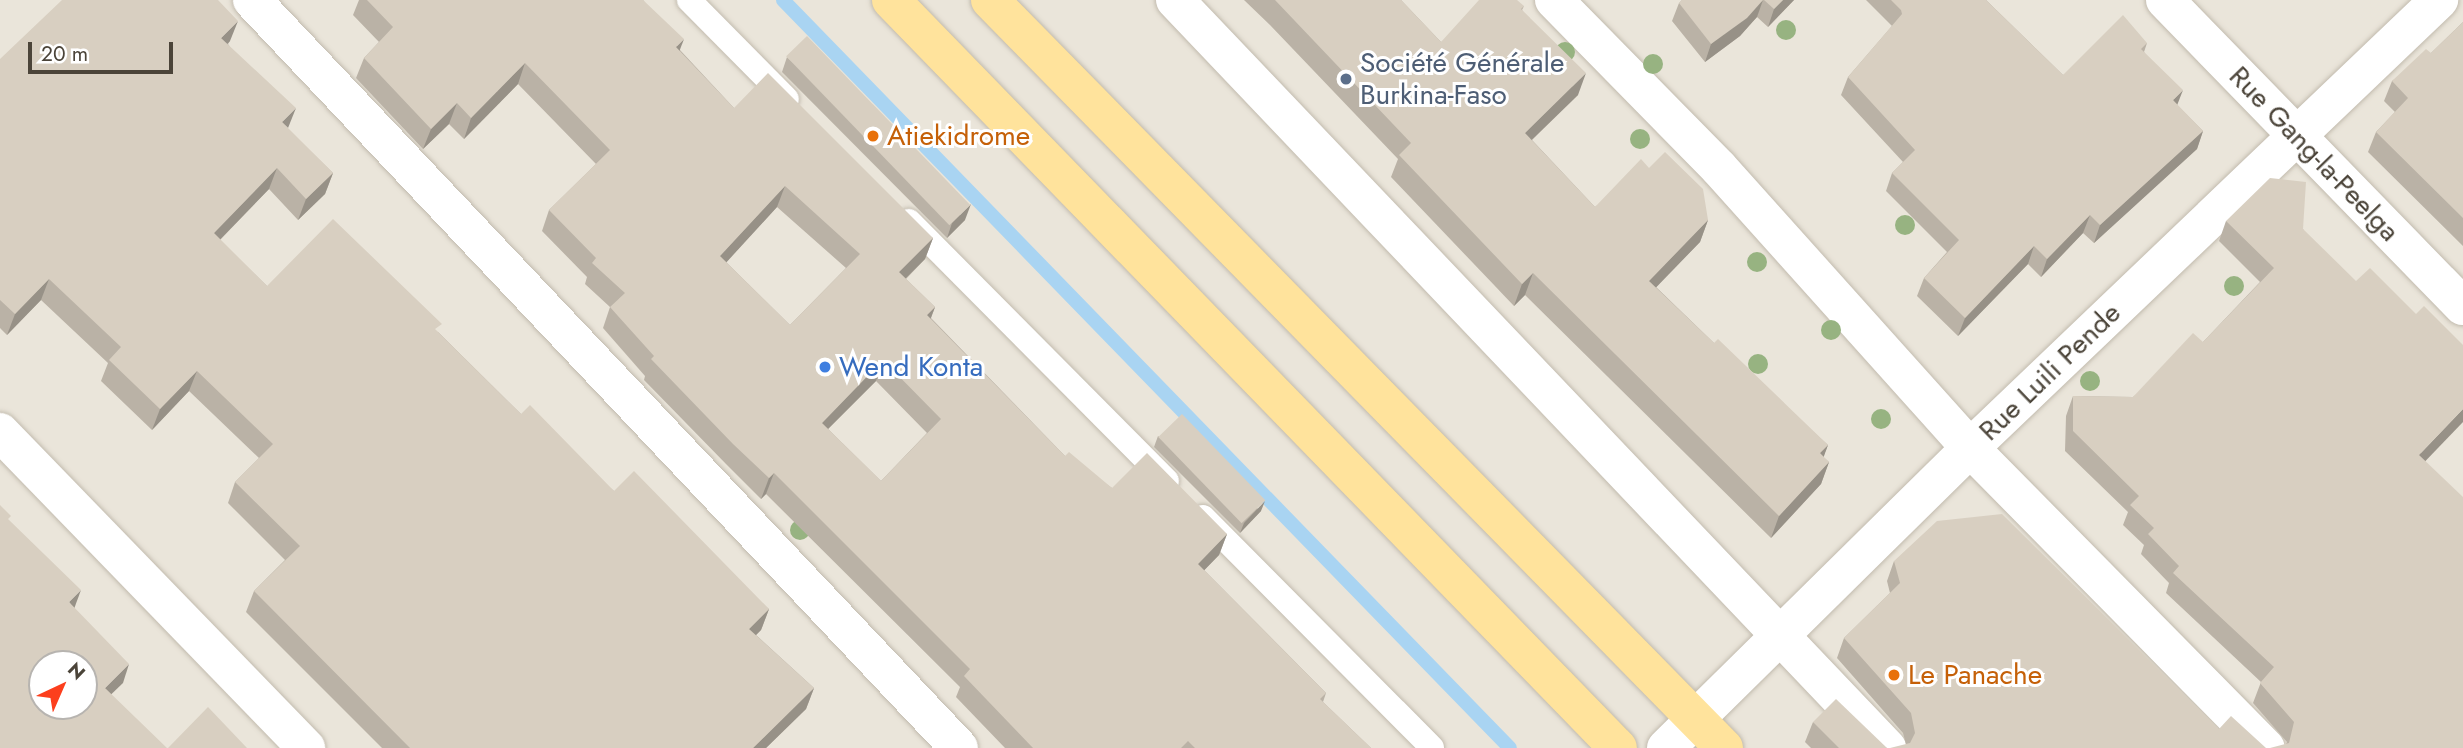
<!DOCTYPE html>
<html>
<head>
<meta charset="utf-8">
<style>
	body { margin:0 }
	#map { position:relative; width:2463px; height:748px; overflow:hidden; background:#f6f3ec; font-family:Jost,sans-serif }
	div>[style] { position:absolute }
	.residential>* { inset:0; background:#eae5da }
	.stream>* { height:14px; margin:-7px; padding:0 7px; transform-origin:7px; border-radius:7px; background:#a9d4f2 }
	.roads { filter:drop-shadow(0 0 2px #c2bbae) drop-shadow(0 0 2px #c2bbae) }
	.lane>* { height:24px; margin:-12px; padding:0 12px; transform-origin:12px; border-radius:12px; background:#fff }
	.street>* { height:38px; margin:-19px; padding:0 19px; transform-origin:19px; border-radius:19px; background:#fff }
	.primary>* { height:38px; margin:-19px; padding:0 19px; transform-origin:19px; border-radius:19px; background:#ffe39c }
	.trees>* { width:20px; height:20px; margin:-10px; border-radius:50%; background:#97b381 }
	.wall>* { inset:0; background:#bab2a6 }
	.shaded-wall>* { inset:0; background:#979187 }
	.building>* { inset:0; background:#d8cfc1; transform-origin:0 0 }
	.dots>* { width:19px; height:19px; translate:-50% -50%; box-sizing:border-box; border:4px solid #fff; border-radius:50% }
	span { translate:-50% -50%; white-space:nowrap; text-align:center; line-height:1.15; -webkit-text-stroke:6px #fff; paint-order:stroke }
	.service-label { font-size:28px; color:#4e5e75 }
	.left { translate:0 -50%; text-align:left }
	.food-label { font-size:28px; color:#c56008 }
	.street-label { font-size:28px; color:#4b4439 }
	.shop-label { font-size:28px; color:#366cbe }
	.north { position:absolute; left:28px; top:650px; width:70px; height:70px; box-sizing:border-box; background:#fff; border:2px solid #b7b4b0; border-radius:50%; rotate:44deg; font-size:19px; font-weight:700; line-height:28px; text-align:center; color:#4b4439 }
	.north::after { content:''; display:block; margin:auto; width:24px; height:32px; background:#fc3f1d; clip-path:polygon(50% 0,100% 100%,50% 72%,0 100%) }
	.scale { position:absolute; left:28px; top:42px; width:145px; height:32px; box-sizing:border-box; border:4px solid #4b4439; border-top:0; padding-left:9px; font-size:21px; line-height:24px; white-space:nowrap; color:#4b4439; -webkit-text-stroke:5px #fff; paint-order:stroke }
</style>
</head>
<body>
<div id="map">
	<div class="residential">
		<i style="clip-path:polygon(evenodd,0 0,2463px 0,2463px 748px,0 748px,0 0,42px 664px,84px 664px,84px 706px,42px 706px,42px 664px)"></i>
	</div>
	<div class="stream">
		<i style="left:783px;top:0;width:1043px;rotate:45.82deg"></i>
	</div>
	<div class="roads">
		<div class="lane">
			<i style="left:689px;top:0;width:139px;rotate:45.3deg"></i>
			<i style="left:909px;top:221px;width:366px;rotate:45.2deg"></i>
			<i style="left:1203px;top:517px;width:325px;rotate:45.2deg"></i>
		</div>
		<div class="street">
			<i style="left:252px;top:0;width:1029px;rotate:46.61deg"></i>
			<i style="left:1175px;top:0;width:1033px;rotate:46.41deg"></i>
			<i style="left:1554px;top:0;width:235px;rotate:45.5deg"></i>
			<i style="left:1719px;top:168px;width:376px;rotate:48.1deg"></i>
			<i style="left:1970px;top:448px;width:421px;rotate:45.4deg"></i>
			<i style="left:2165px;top:0;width:427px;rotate:45.8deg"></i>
			<i style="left:0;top:432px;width:440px;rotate:45.9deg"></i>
			<i style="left:1666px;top:748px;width:427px;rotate:-44.6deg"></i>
			<i style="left:1970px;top:448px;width:649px;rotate:-43.69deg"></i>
		</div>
		<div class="primary">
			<i style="left:891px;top:0;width:1043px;rotate:45.82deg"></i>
			<i style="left:990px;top:0;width:1048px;rotate:45.54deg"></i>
		</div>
	</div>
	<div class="trees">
		<i style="left:1786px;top:30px"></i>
		<i style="left:1565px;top:52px"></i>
		<i style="left:1653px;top:64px"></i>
		<i style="left:1640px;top:139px"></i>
		<i style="left:1905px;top:225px"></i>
		<i style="left:1757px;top:262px"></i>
		<i style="left:2234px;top:286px"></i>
		<i style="left:1831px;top:330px"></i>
		<i style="left:1758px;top:364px"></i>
		<i style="left:2090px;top:381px"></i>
		<i style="left:1881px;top:419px"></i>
		<i style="left:800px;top:530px"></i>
	</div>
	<div class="wall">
		<i style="clip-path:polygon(evenodd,359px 0,643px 0,680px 50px,734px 108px,933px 238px,925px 259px,906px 279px,935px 307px,931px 318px,1065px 456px,1112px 488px,1227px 534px,1219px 555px,1204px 570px,1326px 693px,1323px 702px,1371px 748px,1005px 748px,956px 697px,960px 687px,766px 494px,761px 499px,726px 464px,644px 380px,645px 376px,603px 328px,610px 307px,585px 284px,587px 277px,542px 231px,549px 210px,596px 164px,518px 84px,464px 139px,449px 124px,423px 149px,356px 78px,364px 58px,379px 42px,353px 15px,359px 0,777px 207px,846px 268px,790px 325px,726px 262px,777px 207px,359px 0,876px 381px,927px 433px,881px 481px,828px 429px,876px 381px)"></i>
		<i style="clip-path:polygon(1244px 0,1401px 0,1441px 42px,1524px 6px,1522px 10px,1578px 95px,1532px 140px,1595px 207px,1649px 168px,1708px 220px,1700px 242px,1656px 287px,1714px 343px,1828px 445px,1823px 457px,1829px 462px,1821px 484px,1771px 538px,1525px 295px,1514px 306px,1391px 177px,1398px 159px,1270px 25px)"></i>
		<i style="clip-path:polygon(1682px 0,1794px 0,1768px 27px,1757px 17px,1740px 36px,1705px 62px,1672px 21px,1679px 3px)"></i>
		<i style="clip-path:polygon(1866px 0,1986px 0,2063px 75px,2147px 43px,2144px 52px,2177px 105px,2203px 131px,2197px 149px,2094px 243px,2083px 233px,2041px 277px,2028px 264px,1958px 336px,1917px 296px,1924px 278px,1947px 252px,1886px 191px,1892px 173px,1903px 162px,1841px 95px,1848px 77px,1892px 26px)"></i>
		<i style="clip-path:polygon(2463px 22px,2463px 246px,2368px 152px,2376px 132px,2395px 112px,2384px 101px,2392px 81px,2431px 53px)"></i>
		<i style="clip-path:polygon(230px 41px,228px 44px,288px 129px,333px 173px,325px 194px,298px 220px,269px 189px,220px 240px,267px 286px,438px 332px,521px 414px,614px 491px,769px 609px,761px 630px,756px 635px,814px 688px,806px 709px,766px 748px,382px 748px,246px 612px,254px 591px,285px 560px,228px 503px,235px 482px,259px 458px,189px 391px,152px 430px,101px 381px,108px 363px,41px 300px,7px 335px,0 328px,0 59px)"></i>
		<i style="clip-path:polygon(787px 57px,965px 220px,947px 238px,782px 72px)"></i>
		<i style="clip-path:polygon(2226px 221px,2303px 229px,2425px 461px,2463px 748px,2286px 744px,2287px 742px,2253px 703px,2261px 682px,2166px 593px,2169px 583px,2141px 554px,2144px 545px,2123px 525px,2128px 512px,2065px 451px,2066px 416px,2073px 396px,2133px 397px,2203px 342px,2260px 282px,2219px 241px)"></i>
		<i style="clip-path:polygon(1158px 436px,1261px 511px,1240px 533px,1154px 447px)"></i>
		<i style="clip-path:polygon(1894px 561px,2219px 729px,1906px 744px,1903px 733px,1837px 658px,1844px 638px,1890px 593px,1887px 581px)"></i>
		<i style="clip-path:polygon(1813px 722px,1887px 748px,1811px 748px,1805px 742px)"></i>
	</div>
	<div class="shaded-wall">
		<i style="clip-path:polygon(1763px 0,1757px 17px,1740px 36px,1705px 62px,1711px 44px)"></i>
		<i style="clip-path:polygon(1783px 0,1794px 0,1768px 27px,1774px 9px)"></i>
		<i style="clip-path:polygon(238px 21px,230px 41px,213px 59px,221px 38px)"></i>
		<i style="clip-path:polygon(684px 39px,676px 60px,676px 47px)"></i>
		<i style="clip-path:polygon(525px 63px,518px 84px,464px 139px,471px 118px)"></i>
		<i style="clip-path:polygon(1586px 73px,1578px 95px,1517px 154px,1525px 133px)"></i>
		<i style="clip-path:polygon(2183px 90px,2176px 108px,2173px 100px)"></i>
		<i style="clip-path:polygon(457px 103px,449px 124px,423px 149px,431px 129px)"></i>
		<i style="clip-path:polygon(296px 108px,288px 128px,282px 122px)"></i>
		<i style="clip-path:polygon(2203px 131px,2197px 149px,2094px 243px,2100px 225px)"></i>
		<i style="clip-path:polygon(277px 168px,269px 189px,206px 254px,214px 233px)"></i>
		<i style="clip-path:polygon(333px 173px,325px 194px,298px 220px,306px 199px)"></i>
		<i style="clip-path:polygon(785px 186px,777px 207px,713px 277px,720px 256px)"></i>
		<i style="clip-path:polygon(971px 204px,965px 220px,947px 238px,952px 223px)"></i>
		<i style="clip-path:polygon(2090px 215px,2083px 233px,2041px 277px,2047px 259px)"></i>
		<i style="clip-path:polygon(1708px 220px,1700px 242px,1641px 303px,1649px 281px)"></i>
		<i style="clip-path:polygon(933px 238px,925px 259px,891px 293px,899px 272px)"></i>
		<i style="clip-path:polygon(2034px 246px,2028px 264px,1958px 336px,1965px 318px)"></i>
		<i style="clip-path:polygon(1533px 273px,1525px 295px,1514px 306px,1522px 284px)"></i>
		<i style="clip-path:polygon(49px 279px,41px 300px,7px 335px,15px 314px)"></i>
		<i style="clip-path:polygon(935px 307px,927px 328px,927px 315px)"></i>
		<i style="clip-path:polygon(883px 360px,876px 381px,814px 443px,822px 423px)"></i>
		<i style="clip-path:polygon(197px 371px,189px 391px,152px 430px,160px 409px)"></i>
		<i style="clip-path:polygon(2463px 409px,2463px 422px,2412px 475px,2419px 455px)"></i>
		<i style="clip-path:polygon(1828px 445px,1820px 467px,1820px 453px)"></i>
		<i style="clip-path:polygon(1829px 462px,1821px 484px,1771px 538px,1779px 516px)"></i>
		<i style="clip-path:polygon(774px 473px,766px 494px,761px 499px,769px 478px)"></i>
		<i style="clip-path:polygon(1265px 501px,1261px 511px,1240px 533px,1244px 523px)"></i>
		<i style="clip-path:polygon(1227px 534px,1219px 555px,1190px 585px,1198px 564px)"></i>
		<i style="clip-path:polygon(81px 590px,74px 609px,69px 602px)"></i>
		<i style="clip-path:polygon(769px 609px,761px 630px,741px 650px,749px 629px)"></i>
		<i style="clip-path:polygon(129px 664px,123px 683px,98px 707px,105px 688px)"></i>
		<i style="clip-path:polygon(814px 688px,806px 709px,766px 748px,753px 748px)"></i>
	</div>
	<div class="building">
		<i style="clip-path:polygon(62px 0,218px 0,238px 21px,221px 38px,296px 108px,282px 122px,333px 173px,306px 199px,277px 168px,214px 233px,267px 286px,333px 219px,442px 324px,435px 329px,521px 414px,530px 405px,614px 491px,634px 471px,769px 609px,749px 629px,814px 688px,753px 748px,410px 748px,254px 591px,300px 546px,235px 482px,273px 444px,197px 371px,160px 409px,109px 360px,121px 347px,49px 279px,15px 314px,0 300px,0 59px)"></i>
		<i style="clip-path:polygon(evenodd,367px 0,643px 0,684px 39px,676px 47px,734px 108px,768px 73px,933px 238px,899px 272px,935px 307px,927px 315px,1065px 456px,1069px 452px,1112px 488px,1147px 453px,1227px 534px,1198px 564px,1326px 693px,1320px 699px,1371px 748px,1195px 748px,1188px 741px,1181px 748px,1033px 748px,964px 676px,970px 669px,774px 473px,769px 478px,733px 444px,651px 359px,654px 356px,610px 307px,625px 293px,592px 263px,596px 258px,549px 210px,610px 150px,525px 63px,471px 118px,457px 103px,431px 129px,364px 58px,393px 27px,367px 0,785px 186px,860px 254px,790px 325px,720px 256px,785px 186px,367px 0,883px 360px,941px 419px,881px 481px,822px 423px,883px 360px)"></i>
		<i style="clip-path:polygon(1275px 0,1401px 0,1441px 42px,1479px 0,1517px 0,1524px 6px,1521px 9px,1586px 73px,1525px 133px,1595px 207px,1641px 159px,1649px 168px,1665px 152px,1703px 189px,1708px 220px,1649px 281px,1714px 343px,1718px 339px,1828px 445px,1820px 453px,1829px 462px,1779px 516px,1533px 273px,1522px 284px,1399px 155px,1411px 143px)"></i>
		<i style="clip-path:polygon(1682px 0,1763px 0,1747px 18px,1711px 44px,1679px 3px)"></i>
		<i style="clip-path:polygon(1764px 0,1783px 0,1774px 9px)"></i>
		<i style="clip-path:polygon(1891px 0,1986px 0,2063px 75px,2123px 15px,2147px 43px,2141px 49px,2183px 90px,2173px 100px,2203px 131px,2100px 225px,2090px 215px,2047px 259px,2034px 246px,1965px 318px,1924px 278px,1959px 240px,1892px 173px,1915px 150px,1848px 77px,1902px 14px,1901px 10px)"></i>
		<i style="clip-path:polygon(2463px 22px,2463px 218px,2376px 132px,2408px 98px,2392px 81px,2426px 49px,2431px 53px)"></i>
		<i style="left:807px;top:36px;width:235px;height:29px;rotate:46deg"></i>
		<i style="clip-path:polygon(2270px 178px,2306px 182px,2303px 229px,2356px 281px,2370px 268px,2416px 314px,2424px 306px,2463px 345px,2463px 409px,2419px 455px,2463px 497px,2463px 748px,2270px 748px,2289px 743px,2294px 722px,2260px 683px,2274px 667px,2173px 573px,2179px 566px,2148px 534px,2154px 528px,2130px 505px,2139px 496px,2073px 431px,2073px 396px,2133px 397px,2193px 333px,2203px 342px,2274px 268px,2226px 221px)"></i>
		<i style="left:1182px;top:414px;width:120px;height:33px;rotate:46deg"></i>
		<i style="clip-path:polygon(evenodd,0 505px,11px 516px,8px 519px,81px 590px,69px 602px,129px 664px,105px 688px,167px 748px,0 748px,0 505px,42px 664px,84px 664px,84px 706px,42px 706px,42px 664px)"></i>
		<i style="clip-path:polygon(2002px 514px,2219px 729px,2231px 716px,2266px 748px,1890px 748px,1910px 743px,1915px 733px,1911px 713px,1844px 638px,1900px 583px,1894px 561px,1937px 521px)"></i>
		<i style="clip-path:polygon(1836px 699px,1887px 748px,1839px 748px,1813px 722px)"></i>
		<i style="clip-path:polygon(208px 707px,247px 748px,168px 748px)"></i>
	</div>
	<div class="dots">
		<i style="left:1346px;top:79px;background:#5c6f8a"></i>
		<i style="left:873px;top:136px;background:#e8710a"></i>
		<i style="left:825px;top:367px;background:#3f7fe0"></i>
		<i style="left:1894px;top:675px;background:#e8710a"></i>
	</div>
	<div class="service-label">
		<span class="left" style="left:1360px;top:79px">Société Générale<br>Burkina-Faso</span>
	</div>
	<div class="food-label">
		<span class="left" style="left:887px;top:136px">Atiekidrome</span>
		<span class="left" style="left:1908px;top:675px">Le Panache</span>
	</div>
	<div class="street-label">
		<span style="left:2314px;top:154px;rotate:46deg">Rue Gang-la-Peelga</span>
		<span style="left:2050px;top:372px;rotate:-44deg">Rue Luili Pende</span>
	</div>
	<div class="shop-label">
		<span class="left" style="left:839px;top:367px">Wend Konta</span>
	</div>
	<div class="north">N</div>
	<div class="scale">20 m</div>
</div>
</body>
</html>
